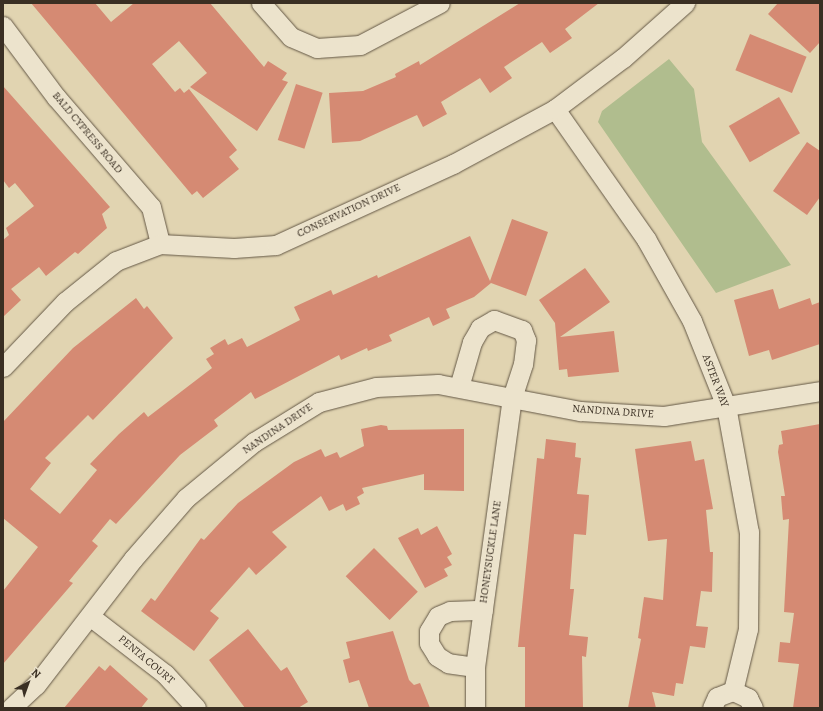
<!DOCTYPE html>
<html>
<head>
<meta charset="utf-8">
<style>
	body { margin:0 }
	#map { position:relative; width:823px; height:711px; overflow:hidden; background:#e1d4b1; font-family:Alegreya,serif }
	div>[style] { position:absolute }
	.green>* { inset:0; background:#b0bd8e }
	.building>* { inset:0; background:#d58a73; transform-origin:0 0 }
	.roads { filter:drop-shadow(0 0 1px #645846) drop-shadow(0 0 1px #645846) }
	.minor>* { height:19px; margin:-9.5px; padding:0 9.5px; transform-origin:9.5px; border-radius:9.5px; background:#ece3cc }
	span { translate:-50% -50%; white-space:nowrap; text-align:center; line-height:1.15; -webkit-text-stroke:3px #ece3cc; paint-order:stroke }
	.street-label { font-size:11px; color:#3a2f23 }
	.frame { position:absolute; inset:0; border:4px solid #3a2f23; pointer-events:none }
	.north { position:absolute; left:8px; top:663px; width:40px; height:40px; -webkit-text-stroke:3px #ece3cc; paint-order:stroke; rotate:41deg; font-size:11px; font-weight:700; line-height:16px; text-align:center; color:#3a2f23 }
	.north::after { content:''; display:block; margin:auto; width:14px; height:18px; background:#3a2f23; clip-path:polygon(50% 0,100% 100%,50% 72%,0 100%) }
</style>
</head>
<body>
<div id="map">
	<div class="green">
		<i style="clip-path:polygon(669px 59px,694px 89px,702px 142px,791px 265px,716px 293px,598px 122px,602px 111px)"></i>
	</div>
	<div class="building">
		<i style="clip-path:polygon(31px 3px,95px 3px,111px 22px,134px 3px,210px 3px,264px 67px,268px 61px,287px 73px,282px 80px,288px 82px,257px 131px,190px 87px,207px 73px,179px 41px,152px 64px,175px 92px,180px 88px,184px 93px,189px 89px,237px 150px,229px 157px,239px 169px,203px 198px,197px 191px,192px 195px)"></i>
		<i style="clip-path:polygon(520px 3px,599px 3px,565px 29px,572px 38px,550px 53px,542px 42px,504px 67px,512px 78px,490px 93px,480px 78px,441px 102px,447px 114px,423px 127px,417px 115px,360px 141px,332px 143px,329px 93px,363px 91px,396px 77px,395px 74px,419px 61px,420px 65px)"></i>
		<i style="clip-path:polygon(778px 3px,820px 3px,820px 42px,810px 53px,768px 14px)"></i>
		<i style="left:750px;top:34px;width:61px;height:39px;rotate:22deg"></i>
		<i style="left:296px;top:84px;width:28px;height:59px;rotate:18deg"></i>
		<i style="clip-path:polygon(3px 86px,110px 207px,102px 214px,107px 228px,78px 254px,75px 252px,46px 276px,39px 267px,11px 289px,21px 300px,3px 317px,3px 240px,9px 235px,6px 228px,34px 206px,15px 183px,9px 188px,3px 180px)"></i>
		<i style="left:779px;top:97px;width:42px;height:58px;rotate:60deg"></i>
		<i style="clip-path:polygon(807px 142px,820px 151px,820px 197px,807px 215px,773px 191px)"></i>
		<i style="clip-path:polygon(512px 219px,548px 232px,526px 296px,491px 283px,474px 297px,446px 309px,450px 318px,433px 326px,429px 317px,389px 335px,392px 341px,368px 351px,367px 348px,341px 360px,339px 355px,255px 399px,251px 392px,214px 420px,218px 426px,180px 455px,116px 524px,110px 519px,92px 541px,98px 546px,69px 581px,73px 583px,3px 664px,3px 591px,38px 547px,3px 518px,3px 422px,73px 348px,136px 298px,144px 309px,147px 306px,173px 338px,93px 420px,88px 415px,45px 458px,51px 463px,30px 489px,60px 514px,97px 470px,90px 464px,119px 434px,144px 412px,148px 417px,212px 368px,206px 359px,214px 354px,210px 348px,225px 339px,228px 345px,242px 338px,247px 347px,300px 320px,294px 307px,331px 290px,333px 295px,377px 275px,378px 278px,470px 236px,490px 281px)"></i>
		<i style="clip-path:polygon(585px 268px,610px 302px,560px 337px,614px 331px,619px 372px,568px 377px,567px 369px,559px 370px,555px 323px,539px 300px)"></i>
		<i style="clip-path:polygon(773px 289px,779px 309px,810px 298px,812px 305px,820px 302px,820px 344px,772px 360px,769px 350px,749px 356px,734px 300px)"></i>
		<i style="clip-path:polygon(820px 424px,820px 708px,793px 708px,799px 664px,778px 662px,780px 642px,790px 643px,794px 613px,784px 612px,789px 519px,783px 520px,781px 496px,785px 496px,778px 452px,779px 445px,783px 444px,781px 431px)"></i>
		<i style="clip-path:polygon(381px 425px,387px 426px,388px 430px,464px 429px,464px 491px,424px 490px,424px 474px,362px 488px,364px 493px,357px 497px,360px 504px,346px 511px,343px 504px,329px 511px,321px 496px,272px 532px,287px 547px,256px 575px,249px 567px,210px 611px,219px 618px,194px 651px,141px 611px,151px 598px,155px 601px,201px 538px,204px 540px,238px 503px,294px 462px,321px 449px,325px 457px,337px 452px,340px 458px,364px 446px,361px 429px)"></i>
		<i style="clip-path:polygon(546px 439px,576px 443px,575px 457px,581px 458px,577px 494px,589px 495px,586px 535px,574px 534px,570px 589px,574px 589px,569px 635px,588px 637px,586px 657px,582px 656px,583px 708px,525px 708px,525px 647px,518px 647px,537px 458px,544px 459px)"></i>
		<i style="clip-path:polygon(691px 441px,695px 461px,704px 459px,713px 509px,706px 510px,710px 552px,713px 552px,712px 592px,701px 591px,696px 626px,708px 627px,705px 648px,690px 646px,683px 684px,676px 683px,674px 696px,652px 692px,656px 708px,628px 708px,641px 639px,638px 638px,644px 597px,663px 600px,667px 539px,648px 541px,635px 449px)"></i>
		<i style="clip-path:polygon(437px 526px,452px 554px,447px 557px,452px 565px,444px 569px,448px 576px,425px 588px,398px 538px,418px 528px,421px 535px)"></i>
		<i style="left:374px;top:548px;width:62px;height:40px;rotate:45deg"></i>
		<i style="clip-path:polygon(248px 629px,281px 671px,287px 667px,308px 702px,298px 708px,245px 708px,209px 660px)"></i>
		<i style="clip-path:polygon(393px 631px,409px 680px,414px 685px,420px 683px,430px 708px,369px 708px,359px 680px,349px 683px,343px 660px,350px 658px,346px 642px)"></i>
		<i style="clip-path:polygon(110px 665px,148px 699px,141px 708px,64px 708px,99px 666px,105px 671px)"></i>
	</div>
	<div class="roads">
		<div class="minor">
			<i style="left:261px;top:3px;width:45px;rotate:48.6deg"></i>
			<i style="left:291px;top:37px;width:28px;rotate:23deg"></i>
			<i style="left:317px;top:48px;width:43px;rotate:-4deg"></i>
			<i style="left:360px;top:45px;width:90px;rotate:-27.7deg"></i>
			<i style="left:3px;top:26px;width:89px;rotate:53.3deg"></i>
			<i style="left:56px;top:97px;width:145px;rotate:49.2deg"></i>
			<i style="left:151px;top:207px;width:38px;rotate:76deg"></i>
			<i style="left:555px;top:109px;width:159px;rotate:55deg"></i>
			<i style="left:646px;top:239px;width:94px;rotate:60.7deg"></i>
			<i style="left:692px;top:321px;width:92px;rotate:68.2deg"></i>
			<i style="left:726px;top:406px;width:128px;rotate:79.7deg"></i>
			<i style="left:749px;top:532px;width:97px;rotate:90.6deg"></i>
			<i style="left:748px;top:629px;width:64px;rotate:103.6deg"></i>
			<i style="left:3px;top:367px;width:90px;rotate:-46.4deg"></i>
			<i style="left:65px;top:302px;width:65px;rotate:-38.8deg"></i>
			<i style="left:116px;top:261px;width:47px;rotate:-21.1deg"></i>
			<i style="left:160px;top:244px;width:74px;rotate:3.1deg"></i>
			<i style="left:234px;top:248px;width:42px;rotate:-4.1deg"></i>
			<i style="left:276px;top:245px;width:195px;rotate:-24.6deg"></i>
			<i style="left:453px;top:164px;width:116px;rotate:-28.3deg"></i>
			<i style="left:555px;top:109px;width:85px;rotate:-36.9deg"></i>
			<i style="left:623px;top:58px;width:83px;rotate:-41.6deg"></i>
			<i style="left:459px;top:387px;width:47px;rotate:-73.9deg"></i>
			<i style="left:472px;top:342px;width:16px;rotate:-60deg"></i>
			<i style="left:480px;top:328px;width:16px;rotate:-30deg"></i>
			<i style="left:494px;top:320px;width:30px;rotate:20deg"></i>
			<i style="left:522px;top:330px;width:11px;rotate:68deg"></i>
			<i style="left:526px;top:340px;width:24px;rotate:97deg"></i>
			<i style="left:523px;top:364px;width:35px;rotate:108deg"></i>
			<i style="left:512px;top:397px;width:273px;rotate:97.8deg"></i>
			<i style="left:475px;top:667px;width:41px;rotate:90deg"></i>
			<i style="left:91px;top:617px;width:93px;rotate:37.6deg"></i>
			<i style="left:165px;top:674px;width:46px;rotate:47.6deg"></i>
			<i style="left:475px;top:667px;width:27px;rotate:-172deg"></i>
			<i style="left:448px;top:663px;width:13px;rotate:-148deg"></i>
			<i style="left:437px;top:656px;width:15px;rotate:-122deg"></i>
			<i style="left:429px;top:643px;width:12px;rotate:-90deg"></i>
			<i style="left:429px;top:631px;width:17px;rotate:-59deg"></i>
			<i style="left:438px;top:616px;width:13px;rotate:-23deg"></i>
			<i style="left:450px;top:611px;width:33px;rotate:-2deg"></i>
			<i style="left:11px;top:708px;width:34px;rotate:-43deg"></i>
			<i style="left:36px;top:685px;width:159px;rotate:-52.4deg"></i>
			<i style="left:133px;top:559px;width:81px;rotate:-49deg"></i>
			<i style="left:186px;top:498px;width:88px;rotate:-39.5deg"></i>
			<i style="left:254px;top:442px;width:76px;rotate:-31.6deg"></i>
			<i style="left:319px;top:402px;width:59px;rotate:-14.7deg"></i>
			<i style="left:376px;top:387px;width:62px;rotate:-2.8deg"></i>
			<i style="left:438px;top:384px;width:145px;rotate:10.8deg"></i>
			<i style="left:580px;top:411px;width:84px;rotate:3.4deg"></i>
			<i style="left:664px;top:416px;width:158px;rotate:-9.1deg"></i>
			<i style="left:712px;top:708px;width:12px;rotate:-66deg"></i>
			<i style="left:717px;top:697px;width:17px;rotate:-21deg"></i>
			<i style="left:733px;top:691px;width:17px;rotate:25deg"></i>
			<i style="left:748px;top:698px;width:11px;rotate:63deg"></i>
		</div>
	</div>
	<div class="street-label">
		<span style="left:87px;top:133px;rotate:50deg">BALD CYPRESS ROAD</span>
		<span style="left:349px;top:211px;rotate:-25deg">CONSERVATION DRIVE</span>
		<span style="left:715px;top:381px;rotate:69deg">ASTER WAY</span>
		<span style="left:613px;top:412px;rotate:4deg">NANDINA DRIVE</span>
		<span style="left:278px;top:429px;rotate:-34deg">NANDINA DRIVE</span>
		<span style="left:491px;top:552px;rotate:-82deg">HONEYSUCKLE LANE</span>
		<span style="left:146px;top:660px;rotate:40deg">PENTA COURT</span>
	</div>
	<div class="frame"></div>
	<div class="north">N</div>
</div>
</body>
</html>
